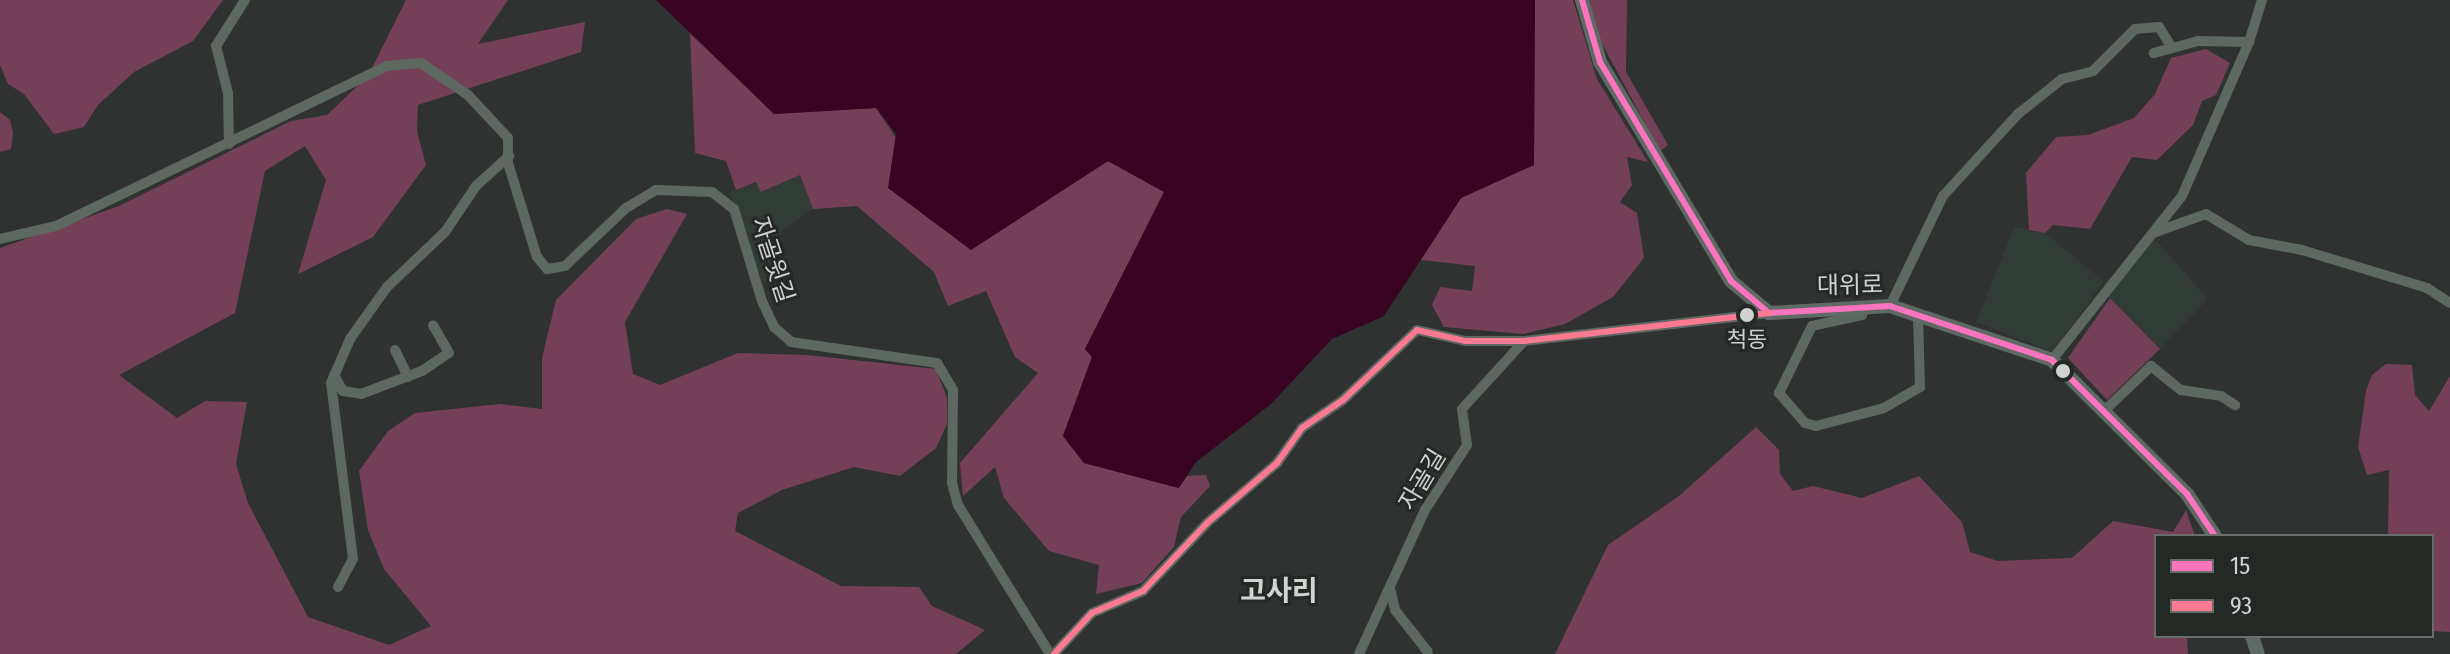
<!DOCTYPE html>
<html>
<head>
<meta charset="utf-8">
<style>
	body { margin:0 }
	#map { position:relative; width:2450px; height:654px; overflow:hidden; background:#2f3230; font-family:"Fira Sans Condensed","Noto Sans KR",sans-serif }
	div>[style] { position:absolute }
	.built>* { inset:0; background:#323c36 }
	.green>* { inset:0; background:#744058 }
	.water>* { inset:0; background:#380421 }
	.street>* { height:10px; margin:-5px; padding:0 5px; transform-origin:5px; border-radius:5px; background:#5d6861 }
	.secondary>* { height:14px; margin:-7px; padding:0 7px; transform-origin:7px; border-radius:7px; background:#5e6a63 }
	.bus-1>* { height:6px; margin:-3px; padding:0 3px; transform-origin:3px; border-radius:3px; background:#fc73be }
	.bus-2>* { height:6px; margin:-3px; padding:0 3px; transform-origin:3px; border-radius:3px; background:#fe7a93 }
	.dots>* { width:22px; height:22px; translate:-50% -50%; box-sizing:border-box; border:4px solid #242926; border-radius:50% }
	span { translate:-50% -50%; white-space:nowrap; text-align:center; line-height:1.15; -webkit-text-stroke:6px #242926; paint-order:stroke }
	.bus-label { font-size:22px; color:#cfd2d0 }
	.street-label { font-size:24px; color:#cfd2d0 }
	.quarter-label { font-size:28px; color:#cfd5d0; font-weight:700 }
	.legend { position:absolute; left:2154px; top:534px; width:280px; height:104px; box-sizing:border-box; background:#242926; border:2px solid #686d6a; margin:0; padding:10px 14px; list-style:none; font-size:24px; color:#cfd2d0 }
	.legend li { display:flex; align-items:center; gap:16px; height:40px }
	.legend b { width:40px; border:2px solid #686d6a }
</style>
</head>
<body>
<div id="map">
	<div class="built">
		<i style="clip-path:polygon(800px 175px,813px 209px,781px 232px,782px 279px,763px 284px,729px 193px,757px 182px,762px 192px)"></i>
		<i style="clip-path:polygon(2014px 227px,2045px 233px,2104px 281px,2053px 352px,1976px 322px)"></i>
		<i style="clip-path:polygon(2154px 238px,2208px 299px,2160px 349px,2106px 294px)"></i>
	</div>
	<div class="green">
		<i style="clip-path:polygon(0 0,223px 0,193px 41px,134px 72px,98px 105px,84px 127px,54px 134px,24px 94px,8px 84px,0 65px)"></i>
		<i style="clip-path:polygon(406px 0,508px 0,478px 44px,585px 22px,581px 52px,418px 105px,417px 131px,426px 165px,373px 237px,298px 274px,326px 180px,305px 146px,265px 171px,235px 313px,119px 375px,177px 418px,205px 401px,247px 402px,236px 464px,248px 503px,308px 617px,389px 645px,431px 626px,384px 569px,368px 530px,359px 471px,388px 431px,415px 413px,500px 404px,542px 409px,542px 358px,556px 300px,636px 219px,667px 209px,687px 214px,625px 322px,633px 374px,660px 385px,738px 353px,807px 355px,936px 369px,947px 398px,947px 424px,936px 448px,900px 476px,854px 467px,782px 490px,738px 513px,735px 531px,841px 586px,919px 587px,932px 606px,985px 630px,956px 654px,0 654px,0 248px,119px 206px,291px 121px,327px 115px,368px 76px)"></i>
		<i style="clip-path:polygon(1535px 0,1573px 0,1597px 79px,1648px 162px,1627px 157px,1632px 185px,1620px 202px,1637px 213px,1644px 258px,1613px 297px,1565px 324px,1523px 334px,1444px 327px,1432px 305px,1440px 287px,1472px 291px,1475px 266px,1421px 260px,1461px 198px,1534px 165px)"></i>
		<i style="clip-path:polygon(1590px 0,1627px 0,1626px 72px,1668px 145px,1660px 151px,1594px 29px)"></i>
		<i style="clip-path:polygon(690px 33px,774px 114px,876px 108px,970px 250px,1108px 161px,1164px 192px,1085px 349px,1092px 357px,1063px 436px,1084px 463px,1178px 488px,1187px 476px,1206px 475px,1210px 486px,1181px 517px,1174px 547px,1142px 583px,1096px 594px,1099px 565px,1049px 551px,1004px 498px,995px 467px,963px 496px,960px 463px,1038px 373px,1015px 357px,986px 291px,948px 306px,934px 272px,857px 206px,813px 209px,800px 175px,761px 192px,756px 182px,736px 190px,726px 161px,695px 153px)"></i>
		<i style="clip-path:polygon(2206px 49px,2230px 63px,2216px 95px,2202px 101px,2193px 125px,2157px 160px,2132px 157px,2090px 229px,2053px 225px,2045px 233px,2029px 230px,2026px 173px,2056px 137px,2088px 135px,2134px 118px,2155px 94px,2171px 58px)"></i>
		<i style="clip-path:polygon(0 112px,10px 120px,13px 133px,11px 149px,0 152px)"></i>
		<i style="clip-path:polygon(2110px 298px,2160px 349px,2107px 400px,2068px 358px)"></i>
		<i style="clip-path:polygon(2386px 364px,2412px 365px,2415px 395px,2429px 411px,2450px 376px,2450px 632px,2432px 631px,2432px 536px,2388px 536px,2389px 470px,2367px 475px,2358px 447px,2366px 391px,2372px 375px)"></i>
		<i style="clip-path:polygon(1756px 427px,1779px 450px,1780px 474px,1793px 491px,1813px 486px,1862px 498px,1919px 476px,1962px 522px,1970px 552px,1998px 561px,2072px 558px,2113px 521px,2173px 532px,2186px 510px,2195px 536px,2156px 536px,2156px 636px,2187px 636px,2188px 654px,1555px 654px,1608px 545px,1679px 496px)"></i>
	</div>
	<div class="water">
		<i style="clip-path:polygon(656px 0,1535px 0,1534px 165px,1461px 198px,1384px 316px,1332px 339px,1271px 404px,1196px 462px,1179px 488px,1084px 463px,1063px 436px,1092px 357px,1085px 349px,1164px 192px,1108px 161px,971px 250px,888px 188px,896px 134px,876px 108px,774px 114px)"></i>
	</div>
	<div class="street">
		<i style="left:2249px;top:42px;width:44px;rotate:-72.8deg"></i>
		<i style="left:229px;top:144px;width:51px;rotate:-91.1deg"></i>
		<i style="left:228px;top:93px;width:49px;rotate:-104.3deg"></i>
		<i style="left:216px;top:46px;width:54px;rotate:-57.8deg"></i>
		<i style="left:2153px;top:233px;width:56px;rotate:-19.7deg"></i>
		<i style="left:2206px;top:214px;width:50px;rotate:31.2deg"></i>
		<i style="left:2249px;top:240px;width:54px;rotate:10.7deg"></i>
		<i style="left:2302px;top:250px;width:131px;rotate:16.9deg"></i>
		<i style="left:2427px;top:288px;width:27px;rotate:33deg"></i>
		<i style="left:0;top:239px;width:57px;rotate:-13.1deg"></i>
		<i style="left:56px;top:226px;width:368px;rotate:-25.8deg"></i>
		<i style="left:387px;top:66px;width:34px;rotate:-5deg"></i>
		<i style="left:421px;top:63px;width:57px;rotate:34.2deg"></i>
		<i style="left:468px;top:95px;width:59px;rotate:47.1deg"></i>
		<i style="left:508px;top:138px;width:25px;rotate:90deg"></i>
		<i style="left:508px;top:163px;width:98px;rotate:72.9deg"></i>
		<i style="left:537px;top:257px;width:16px;rotate:50deg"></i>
		<i style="left:547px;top:269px;width:18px;rotate:-9deg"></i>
		<i style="left:565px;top:266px;width:84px;rotate:-43.6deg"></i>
		<i style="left:626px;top:208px;width:35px;rotate:-31deg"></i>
		<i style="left:656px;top:190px;width:56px;rotate:2deg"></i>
		<i style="left:712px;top:192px;width:28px;rotate:38deg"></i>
		<i style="left:734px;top:209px;width:96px;rotate:73.1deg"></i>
		<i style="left:762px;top:301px;width:29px;rotate:65deg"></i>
		<i style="left:774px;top:327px;width:23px;rotate:41deg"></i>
		<i style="left:791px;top:342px;width:148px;rotate:8.2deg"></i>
		<i style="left:937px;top:363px;width:31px;rotate:59deg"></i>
		<i style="left:953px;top:390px;width:93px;rotate:90.6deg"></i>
		<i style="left:952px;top:483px;width:23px;rotate:75deg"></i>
		<i style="left:958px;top:505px;width:175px;rotate:58.3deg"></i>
		<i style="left:1865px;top:306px;width:9px;rotate:108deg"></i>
		<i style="left:1862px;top:315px;width:51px;rotate:167.6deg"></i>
		<i style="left:1812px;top:326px;width:75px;rotate:116.2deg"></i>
		<i style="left:1779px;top:393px;width:40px;rotate:49deg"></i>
		<i style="left:1805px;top:423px;width:11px;rotate:15deg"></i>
		<i style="left:1816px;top:426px;width:70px;rotate:-14.8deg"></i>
		<i style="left:1884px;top:408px;width:42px;rotate:-30.3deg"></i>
		<i style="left:1920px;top:387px;width:72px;rotate:-91.6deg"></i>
		<i style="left:1890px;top:306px;width:122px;rotate:-64.3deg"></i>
		<i style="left:1943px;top:196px;width:111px;rotate:-47.6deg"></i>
		<i style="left:2018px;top:114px;width:56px;rotate:-38.5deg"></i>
		<i style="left:2062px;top:79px;width:32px;rotate:-14deg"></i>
		<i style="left:2093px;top:71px;width:59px;rotate:-45deg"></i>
		<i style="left:2135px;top:29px;width:24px;rotate:-5deg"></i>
		<i style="left:2159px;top:27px;width:25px;rotate:58deg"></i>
		<i style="left:395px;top:350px;width:30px;rotate:64deg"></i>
		<i style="left:2052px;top:360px;width:209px;rotate:-51.6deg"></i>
		<i style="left:2182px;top:196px;width:168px;rotate:-66.5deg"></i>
		<i style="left:2249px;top:42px;width:51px;rotate:-178.9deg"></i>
		<i style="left:2198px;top:41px;width:46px;rotate:164.7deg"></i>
		<i style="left:334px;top:375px;width:18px;rotate:61deg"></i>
		<i style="left:343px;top:391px;width:18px;rotate:9deg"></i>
		<i style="left:361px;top:394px;width:65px;rotate:-20.7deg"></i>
		<i style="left:422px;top:371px;width:32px;rotate:-34deg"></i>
		<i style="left:449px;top:353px;width:32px;rotate:-120deg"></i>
		<i style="left:2105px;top:410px;width:64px;rotate:-43.7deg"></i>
		<i style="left:2151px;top:366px;width:38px;rotate:39deg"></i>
		<i style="left:2181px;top:390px;width:40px;rotate:8.5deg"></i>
		<i style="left:2221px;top:396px;width:17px;rotate:33deg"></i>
		<i style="left:338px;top:587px;width:32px;rotate:-62deg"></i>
		<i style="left:353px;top:559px;width:177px;rotate:-97.1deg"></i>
		<i style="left:331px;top:383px;width:48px;rotate:-66.6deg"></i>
		<i style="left:350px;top:339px;width:64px;rotate:-54.6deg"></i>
		<i style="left:387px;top:287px;width:80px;rotate:-43.5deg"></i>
		<i style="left:445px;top:232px;width:55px;rotate:-56deg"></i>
		<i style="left:476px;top:186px;width:45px;rotate:-42.3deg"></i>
		<i style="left:1390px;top:588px;width:23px;rotate:77deg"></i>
		<i style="left:1395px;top:610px;width:53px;rotate:51.8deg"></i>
		<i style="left:1054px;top:654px;width:56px;rotate:-47.2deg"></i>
		<i style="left:1092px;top:613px;width:56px;rotate:-23.3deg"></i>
		<i style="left:1143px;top:591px;width:93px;rotate:-46.7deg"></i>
		<i style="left:1207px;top:523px;width:92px;rotate:-40.6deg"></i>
		<i style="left:1277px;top:463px;width:43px;rotate:-54.5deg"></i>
		<i style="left:1302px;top:428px;width:50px;rotate:-34.3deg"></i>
		<i style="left:1343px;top:400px;width:102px;rotate:-43.4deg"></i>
		<i style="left:1417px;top:330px;width:49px;rotate:12.9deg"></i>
		<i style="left:1465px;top:341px;width:59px"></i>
		<i style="left:1524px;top:341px;width:247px;rotate:-6.5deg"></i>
		<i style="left:1359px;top:654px;width:158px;rotate:-65.4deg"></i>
		<i style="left:1425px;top:510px;width:77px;rotate:-57.1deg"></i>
		<i style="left:1467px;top:445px;width:36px;rotate:-98deg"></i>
		<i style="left:1462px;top:409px;width:92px;rotate:-47.6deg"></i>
	</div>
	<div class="secondary">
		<i style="left:1582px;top:0;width:65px;rotate:73.8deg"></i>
		<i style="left:1600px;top:62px;width:255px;rotate:59.1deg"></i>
		<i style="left:1731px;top:281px;width:50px;rotate:40.1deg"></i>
		<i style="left:1769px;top:313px;width:121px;rotate:-3.3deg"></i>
		<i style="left:1890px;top:306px;width:171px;rotate:18.4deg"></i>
		<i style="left:2052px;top:360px;width:190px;rotate:44.8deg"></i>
		<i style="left:2187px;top:494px;width:50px;rotate:56.3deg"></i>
		<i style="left:2252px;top:636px;width:19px;rotate:72deg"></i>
	</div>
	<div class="bus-1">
		<i style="left:1582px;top:0;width:65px;rotate:73.8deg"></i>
		<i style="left:1600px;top:62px;width:255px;rotate:59.1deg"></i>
		<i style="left:1731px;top:281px;width:50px;rotate:40.1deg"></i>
		<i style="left:1769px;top:313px;width:121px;rotate:-3.3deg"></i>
		<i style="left:1890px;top:306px;width:171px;rotate:18.4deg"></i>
		<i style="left:2052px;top:360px;width:190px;rotate:44.8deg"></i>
		<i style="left:2187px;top:494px;width:50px;rotate:56.3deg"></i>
	</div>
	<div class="bus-2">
		<i style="left:1054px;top:654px;width:56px;rotate:-47.2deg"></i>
		<i style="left:1092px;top:613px;width:56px;rotate:-23.3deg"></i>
		<i style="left:1143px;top:591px;width:93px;rotate:-46.7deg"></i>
		<i style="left:1207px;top:523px;width:92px;rotate:-40.6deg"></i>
		<i style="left:1277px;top:463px;width:43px;rotate:-54.5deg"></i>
		<i style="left:1302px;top:428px;width:50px;rotate:-34.3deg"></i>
		<i style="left:1343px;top:400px;width:102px;rotate:-43.4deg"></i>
		<i style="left:1417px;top:330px;width:49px;rotate:12.9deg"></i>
		<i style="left:1465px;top:341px;width:59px"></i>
		<i style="left:1524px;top:341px;width:247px;rotate:-6.5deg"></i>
	</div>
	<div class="dots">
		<i style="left:1747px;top:315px;background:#cfd2d0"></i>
		<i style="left:2063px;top:371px;background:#cfd2d0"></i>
	</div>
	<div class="bus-label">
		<span style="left:1747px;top:340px">척동</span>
	</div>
	<div class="street-label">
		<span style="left:772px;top:260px;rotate:72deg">자골윗길</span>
		<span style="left:1850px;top:286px;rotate:-1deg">대위로</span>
		<span style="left:1423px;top:480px;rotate:-59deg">자골길</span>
	</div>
	<div class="quarter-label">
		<span style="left:1279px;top:591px">고사리</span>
	</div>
	<ul class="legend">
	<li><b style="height:10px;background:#fc73be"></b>15</li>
	<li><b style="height:10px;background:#fe7a93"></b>93</li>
	</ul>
</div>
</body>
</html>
